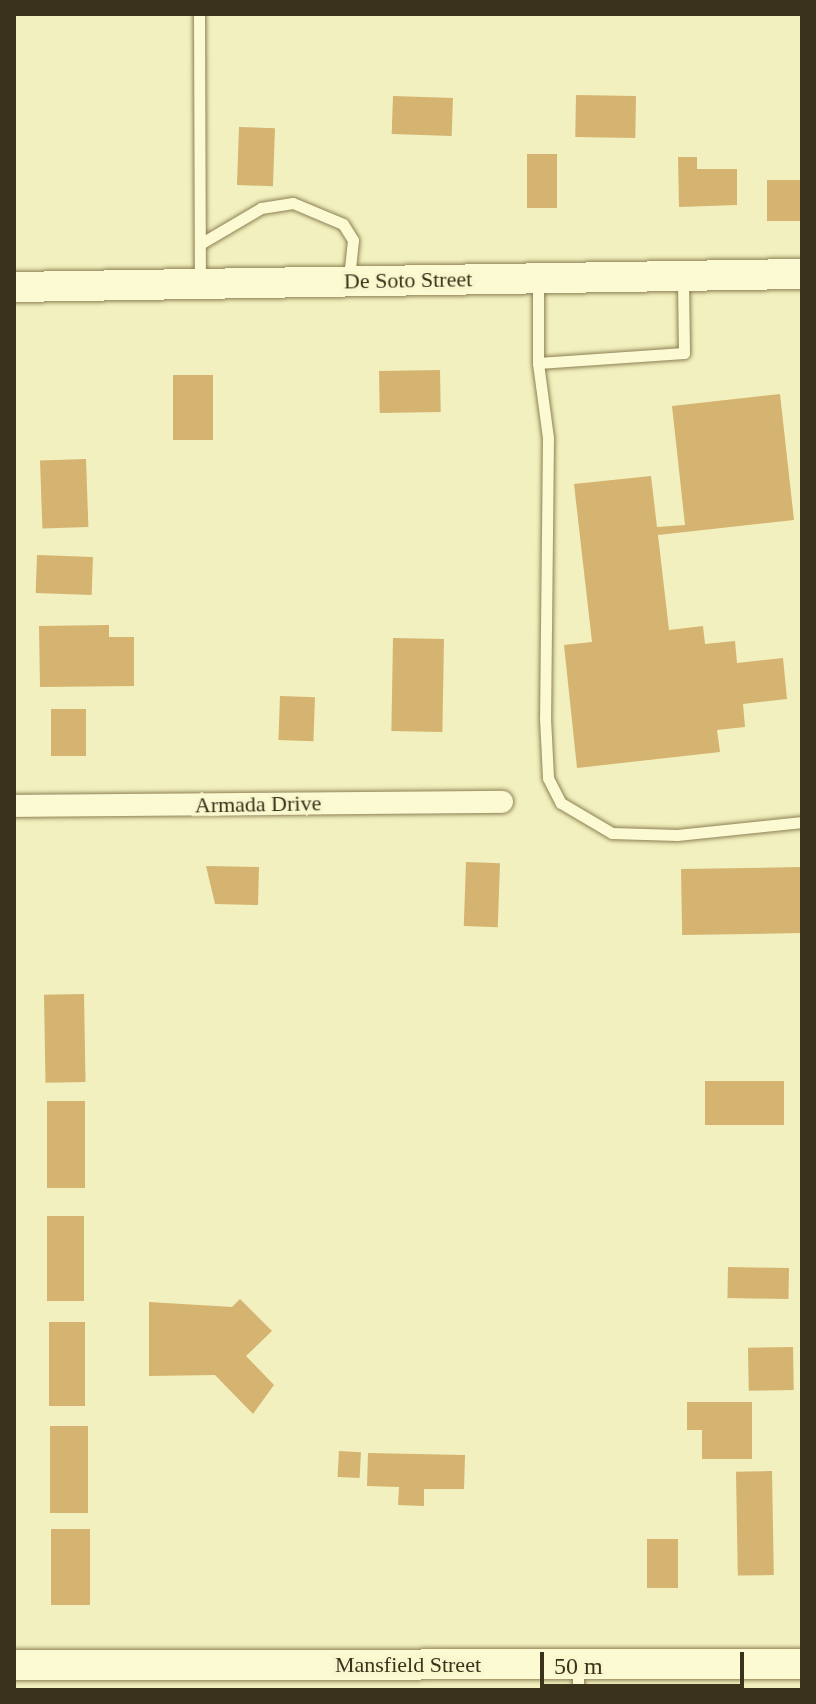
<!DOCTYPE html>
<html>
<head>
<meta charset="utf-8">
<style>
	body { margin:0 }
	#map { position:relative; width:816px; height:1704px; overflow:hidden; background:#f2f0be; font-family:"Times New Roman",serif }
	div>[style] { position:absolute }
	.building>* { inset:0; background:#d5b370; transform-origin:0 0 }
	.roads { filter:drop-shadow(0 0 2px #8d8055) drop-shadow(0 0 2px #8d8055) }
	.lane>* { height:11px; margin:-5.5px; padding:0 5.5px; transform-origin:5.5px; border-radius:5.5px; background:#fcfad2 }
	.street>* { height:22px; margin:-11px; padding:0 11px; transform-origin:11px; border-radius:11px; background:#fcfad2 }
	.secondary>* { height:30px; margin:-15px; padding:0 15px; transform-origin:15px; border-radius:15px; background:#fcfad2 }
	span { translate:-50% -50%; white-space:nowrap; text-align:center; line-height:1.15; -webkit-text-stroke:7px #f9f7ce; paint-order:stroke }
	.street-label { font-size:22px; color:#3a321b }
	.frame { position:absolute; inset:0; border:16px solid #3a321b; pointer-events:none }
	.scale { position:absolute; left:540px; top:1652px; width:204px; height:36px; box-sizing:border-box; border:4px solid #3a321b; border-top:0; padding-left:10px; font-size:24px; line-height:28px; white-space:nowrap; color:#3a321b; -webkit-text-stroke:6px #f9f7ce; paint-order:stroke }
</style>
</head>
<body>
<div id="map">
	<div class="building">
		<i style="left:576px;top:95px;width:60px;height:42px;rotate:1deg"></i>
		<i style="left:393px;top:96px;width:60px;height:38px;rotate:2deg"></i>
		<i style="left:239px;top:127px;width:36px;height:58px;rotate:2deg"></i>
		<i style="left:527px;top:154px;width:30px;height:54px"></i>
		<i style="clip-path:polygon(678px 157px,697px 157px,697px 169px,737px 169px,737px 205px,679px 207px)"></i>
		<i style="left:802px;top:180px;width:41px;height:35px;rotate:90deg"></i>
		<i style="left:440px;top:370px;width:42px;height:61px;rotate:89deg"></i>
		<i style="left:173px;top:375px;width:40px;height:65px"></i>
		<i style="clip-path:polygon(780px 394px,794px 520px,658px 535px,669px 630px,703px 626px,705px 644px,735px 641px,737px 663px,783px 658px,787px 699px,743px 704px,745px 727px,717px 730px,720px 752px,577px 768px,564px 645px,592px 642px,574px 484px,651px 476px,657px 527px,685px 525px,672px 406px)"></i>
		<i style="left:86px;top:459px;width:68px;height:46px;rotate:88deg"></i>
		<i style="left:37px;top:555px;width:56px;height:38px;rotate:2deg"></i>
		<i style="clip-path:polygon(109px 625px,109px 637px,134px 637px,134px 686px,40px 687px,39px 626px)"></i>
		<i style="left:393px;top:638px;width:51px;height:93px;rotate:1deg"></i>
		<i style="left:280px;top:696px;width:35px;height:44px;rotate:2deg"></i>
		<i style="left:51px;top:709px;width:35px;height:47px"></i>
		<i style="left:466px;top:862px;width:34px;height:64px;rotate:2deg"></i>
		<i style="clip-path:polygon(206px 866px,259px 867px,258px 905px,215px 904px)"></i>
		<i style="left:801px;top:867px;width:66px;height:120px;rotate:89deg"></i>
		<i style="left:84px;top:994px;width:88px;height:40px;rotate:89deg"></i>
		<i style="left:705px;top:1081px;width:79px;height:44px"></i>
		<i style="left:47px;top:1101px;width:38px;height:87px"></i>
		<i style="left:47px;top:1216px;width:37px;height:85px"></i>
		<i style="left:728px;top:1267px;width:61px;height:31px;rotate:1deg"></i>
		<i style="clip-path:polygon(240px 1299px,272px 1331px,246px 1356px,274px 1385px,253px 1414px,215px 1375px,149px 1376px,149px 1302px,232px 1307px)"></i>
		<i style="left:49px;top:1322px;width:36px;height:84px"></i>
		<i style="left:793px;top:1347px;width:43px;height:45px;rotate:89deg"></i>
		<i style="clip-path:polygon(687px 1402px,752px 1402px,752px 1459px,702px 1459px,702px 1430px,687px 1430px)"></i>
		<i style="left:50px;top:1426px;width:38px;height:87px"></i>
		<i style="left:339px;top:1451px;width:22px;height:26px;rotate:3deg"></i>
		<i style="clip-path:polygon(368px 1453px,465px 1455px,464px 1489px,424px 1489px,424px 1506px,398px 1505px,399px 1487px,367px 1486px)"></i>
		<i style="left:772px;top:1471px;width:104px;height:36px;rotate:89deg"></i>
		<i style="left:51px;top:1529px;width:39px;height:76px"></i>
		<i style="left:647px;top:1539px;width:31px;height:49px"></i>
	</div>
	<div class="roads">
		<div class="lane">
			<i style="left:199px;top:14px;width:269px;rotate:89.8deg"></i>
			<i style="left:200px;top:244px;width:71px;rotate:-30.5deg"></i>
			<i style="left:261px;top:208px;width:32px;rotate:-9deg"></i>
			<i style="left:293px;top:203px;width:54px;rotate:22.8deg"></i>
			<i style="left:343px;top:224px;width:19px;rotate:58deg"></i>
			<i style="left:353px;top:240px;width:38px;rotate:96deg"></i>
			<i style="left:538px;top:279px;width:84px;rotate:90deg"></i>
			<i style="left:538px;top:363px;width:146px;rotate:-3.9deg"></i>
			<i style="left:684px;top:353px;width:76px;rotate:-90.8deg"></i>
			<i style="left:538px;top:363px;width:76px;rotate:82.4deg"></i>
			<i style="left:548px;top:438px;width:280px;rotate:90.6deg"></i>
			<i style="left:545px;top:718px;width:60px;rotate:87.1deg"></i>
			<i style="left:548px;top:778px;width:28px;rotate:63deg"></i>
			<i style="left:561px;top:803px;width:59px;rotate:30.5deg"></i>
			<i style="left:612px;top:833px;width:65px;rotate:1.8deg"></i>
			<i style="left:677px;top:835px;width:126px;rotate:-5.9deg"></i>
			<i style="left:578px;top:1665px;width:25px;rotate:90deg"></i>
		</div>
		<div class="street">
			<i style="left:14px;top:806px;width:488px;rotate:-0.5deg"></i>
		</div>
		<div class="secondary">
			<i style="left:14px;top:287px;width:788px;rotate:-0.95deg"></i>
			<i style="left:14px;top:1665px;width:788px;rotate:-0.07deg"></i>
		</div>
	</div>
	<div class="street-label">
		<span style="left:408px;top:280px;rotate:-1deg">De Soto Street</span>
		<span style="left:258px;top:804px;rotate:-1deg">Armada Drive</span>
		<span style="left:408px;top:1665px">Mansfield Street</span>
	</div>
	<div class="frame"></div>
	<div class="scale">50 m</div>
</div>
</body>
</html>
